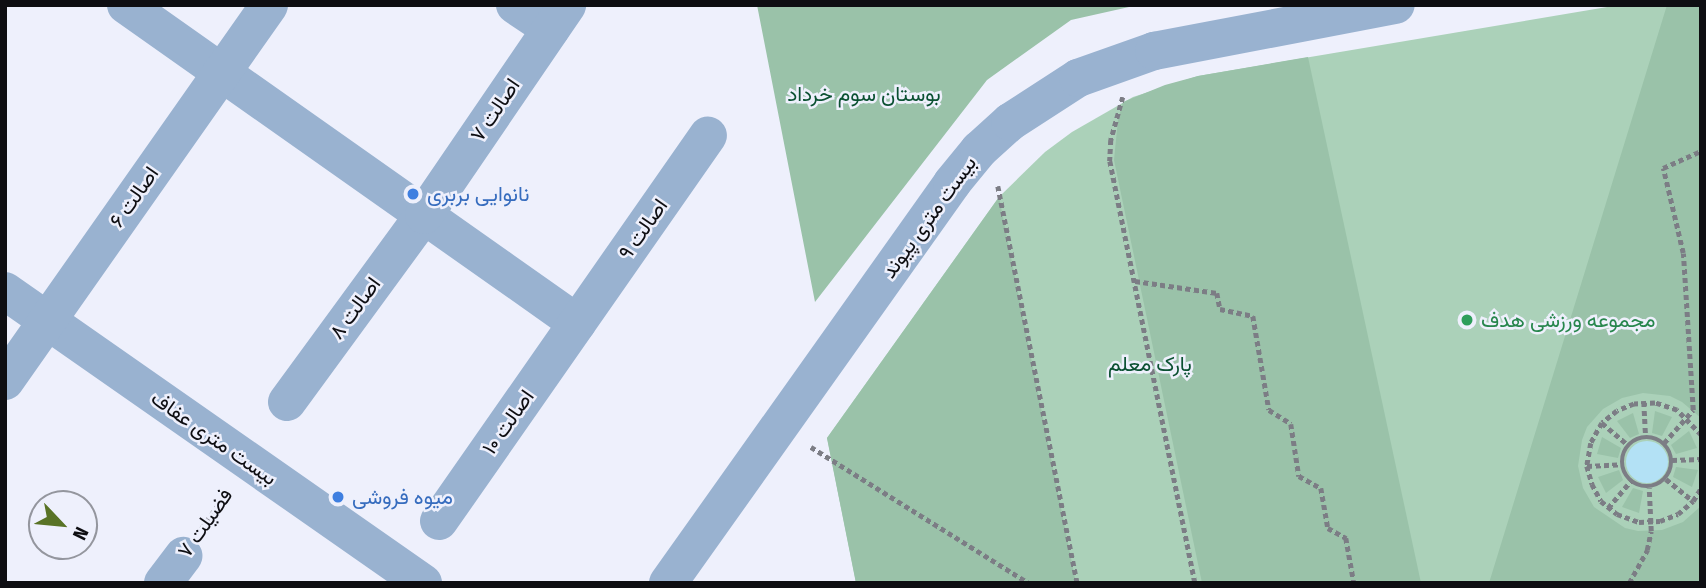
<!DOCTYPE html>
<html>
<head>
<meta charset="utf-8">
<style>
	body { margin:0 }
	#map { position:relative; width:1706px; height:588px; overflow:hidden; background:#eef0fc; font-family:"Fira Sans Condensed",Vazirmatn,sans-serif }
	div>[style] { position:absolute }
	.green>* { inset:0; background:#abd1b9 }
	.forest>* { inset:0; background:#9ac2a9 }
	.water>* { inset:0; background:#b3e1f5 }
	.round { border-radius:50% }
	.path>* { height:4.5px; margin-top:-2.25px; transform-origin:0; background:repeating-linear-gradient(90deg,#7c7d85 0 5px,transparent 0 8.5px) }
	.path>.ring { margin:-2.25px; padding:0; box-sizing:content-box; background:none; border:4.5px solid #7c7d85; border-radius:50% }
	.minor>* { height:38px; margin:-19px; padding:0 19px; transform-origin:19px; border-radius:19px; background:#99b2d0 }
	.dots>* { width:19px; height:19px; translate:-50% -50%; box-sizing:border-box; border:4px solid #eef0fc; border-radius:50% }
	span { translate:-50% -50%; white-space:nowrap; text-align:center; line-height:1.15; -webkit-text-stroke:5px #eef0fc; paint-order:stroke }
	.park-label { font-size:21px; color:#0b5132 }
	.street-label { font-size:21px; color:#0e0e12 }
	.shop-label { font-size:21px; color:#366cbe }
	.left { translate:0 -50%; text-align:left }
	.leisure-label { font-size:21px; color:#27864d }
	.frame { position:absolute; inset:0; border:7px solid #0e0e12; pointer-events:none }
	.north { position:absolute; left:28px; top:490px; width:70px; height:70px; box-sizing:border-box; background:#eef0fc; border:2px solid #94969e; border-radius:50%; rotate:116deg; font-size:19px; font-weight:700; line-height:28px; text-align:center; color:#0e0e12 }
	.north::after { content:''; display:block; margin:auto; width:24px; height:32px; background:#597326; clip-path:polygon(50% 0,100% 100%,50% 72%,0 100%) }
</style>
</head>
<body>
<div id="map">
	<div class="green">
		<i style="clip-path:polygon(1619px 5px,1701px 5px,1701px 583px,856px 583px,827px 438px,999px 197px,1045px 152px,1072px 132px,1133px 97px,1198px 76px)"></i>
	</div>
	<div class="forest">
		<i style="clip-path:polygon(757px 5px,1138px 5px,1071px 20px,987px 80px,815px 302px)"></i>
		<i style="clip-path:polygon(1667px 5px,1701px 5px,1701px 418px,1682px 402px,1670px 396px,1643px 393px,1622px 398px,1603px 409px,1587px 427px,1582px 440px,1578px 466px,1583px 488px,1594px 507px,1625px 528px,1638px 531px,1662px 530px,1683px 522px,1701px 506px,1701px 583px,1489px 583px)"></i>
		<i style="clip-path:polygon(1308px 57px,1421px 583px,1202px 583px,1114px 160px,1118px 120px,1123px 102px,1165px 85px,1198px 76px)"></i>
		<i style="clip-path:polygon(999px 197px,1076px 583px,856px 583px,827px 438px)"></i>
		<i style="clip-path:polygon(1655px 411px,1672px 417px,1662px 436px,1652px 433px)"></i>
		<i style="clip-path:polygon(1633px 413px,1639px 434px,1630px 438px,1617px 421px)"></i>
		<i style="clip-path:polygon(1689px 431px,1697px 448px,1676px 454px,1671px 445px)"></i>
		<i style="clip-path:polygon(1602px 437px,1621px 448px,1618px 458px,1597px 454px)"></i>
		<i style="clip-path:polygon(1676px 467px,1698px 470px,1692px 487px,1673px 477px)"></i>
		<i style="clip-path:polygon(1619px 470px,1623px 480px,1606px 493px,1598px 477px)"></i>
		<i style="clip-path:polygon(1633px 488px,1643px 491px,1639px 513px,1622px 507px)"></i>
	</div>
	<div class="water">
		<i class="round" style="left:1626px;top:441px;width:42px;height:42px"></i>
	</div>
	<div class="path">
		<i style="left:1123px;top:97px;width:45px;rotate:105.6deg"></i>
		<i style="left:1111px;top:140px;width:21px;rotate:93deg"></i>
		<i style="left:1110px;top:161px;width:430px;rotate:78.6deg"></i>
		<i style="left:998px;top:186px;width:405px;rotate:78.7deg"></i>
		<i style="left:1135px;top:281px;width:83px;rotate:8.3deg"></i>
		<i style="left:1217px;top:293px;width:16px;rotate:79deg"></i>
		<i style="left:1220px;top:309px;width:34px;rotate:12deg"></i>
		<i style="left:1253px;top:316px;width:95px;rotate:80.3deg"></i>
		<i style="left:1269px;top:410px;width:26px;rotate:32deg"></i>
		<i style="left:1291px;top:424px;width:53px;rotate:81.3deg"></i>
		<i style="left:1299px;top:476px;width:25px;rotate:29deg"></i>
		<i style="left:1321px;top:488px;width:41px;rotate:80.1deg"></i>
		<i style="left:1328px;top:528px;width:21px;rotate:29deg"></i>
		<i style="left:1346px;top:538px;width:46px;rotate:79.9deg"></i>
		<i style="left:1644px;top:402px;width:35px;rotate:87deg"></i>
		<i style="left:1602px;top:423px;width:34px;rotate:40deg"></i>
		<i style="left:1701px;top:435px;width:35px;rotate:-134deg"></i>
		<i style="left:1677px;top:410px;width:23px;rotate:-162deg"></i>
		<i style="left:1655px;top:403px;width:21px;rotate:177deg"></i>
		<i style="left:1634px;top:404px;width:18px;rotate:158deg"></i>
		<i style="left:1617px;top:411px;width:19px;rotate:141deg"></i>
		<i style="left:1602px;top:423px;width:23px;rotate:119deg"></i>
		<i style="left:1591px;top:443px;width:23px;rotate:100deg"></i>
		<i style="left:1587px;top:466px;width:19px;rotate:74deg"></i>
		<i style="left:1592px;top:484px;width:19px;rotate:62deg"></i>
		<i style="left:1601px;top:501px;width:21px;rotate:39deg"></i>
		<i style="left:1617px;top:514px;width:23px;rotate:20deg"></i>
		<i style="left:1639px;top:522px;width:21px;rotate:-3deg"></i>
		<i style="left:1660px;top:521px;width:19px;rotate:-21deg"></i>
		<i style="left:1678px;top:514px;width:20px;rotate:-41deg"></i>
		<i style="left:1693px;top:501px;width:15px;rotate:-58deg"></i>
		<i class="ring" style="left:1622px;top:437px;width:45.5px;height:45.5px"></i>
		<i style="left:1664px;top:443px;width:44px;rotate:-48.7deg"></i>
		<i style="left:1693px;top:410px;width:157px;rotate:-93.6deg"></i>
		<i style="left:1683px;top:253px;width:87px;rotate:-103.2deg"></i>
		<i style="left:1663px;top:168px;width:42px;rotate:-24.1deg"></i>
		<i style="left:811px;top:447px;width:257px;rotate:32deg"></i>
		<i style="left:1672px;top:460px;width:29px;rotate:-2deg"></i>
		<i style="left:1587px;top:466px;width:35px;rotate:-3deg"></i>
		<i style="left:1666px;top:479px;width:35px;rotate:39deg"></i>
		<i style="left:1608px;top:508px;width:35px;rotate:-50deg"></i>
		<i style="left:201px;top:529px;width:50px;rotate:-54.7deg"></i>
		<i style="left:1629px;top:583px;width:38px;rotate:-61deg"></i>
		<i style="left:1647px;top:550px;width:19px;rotate:-78deg"></i>
		<i style="left:1651px;top:531px;width:43px;rotate:-92.7deg"></i>
	</div>
	<div class="minor">
		<i style="left:126px;top:5px;width:552px;rotate:35.19deg"></i>
		<i style="left:515px;top:5px;width:43px;rotate:33.7deg"></i>
		<i style="left:5px;top:291px;width:510px;rotate:34.94deg"></i>
		<i style="left:5px;top:381px;width:459px;rotate:-54.9deg"></i>
		<i style="left:287px;top:402px;width:232px;rotate:-53.8deg"></i>
		<i style="left:424px;top:215px;width:254px;rotate:-55.7deg"></i>
		<i style="left:439px;top:521px;width:470px;rotate:-55.1deg"></i>
		<i style="left:163px;top:583px;width:34px;rotate:-53deg"></i>
		<i style="left:668px;top:583px;width:491px;rotate:-54.6deg"></i>
		<i style="left:952px;top:183px;width:43px;rotate:-50.7deg"></i>
		<i style="left:979px;top:150px;width:42px;rotate:-42.1deg"></i>
		<i style="left:1010px;top:122px;width:81px;rotate:-32.9deg"></i>
		<i style="left:1078px;top:78px;width:81px;rotate:-19.6deg"></i>
		<i style="left:1154px;top:51px;width:246px;rotate:-10.8deg"></i>
	</div>
	<div class="dots">
		<i style="left:413px;top:194px;background:#3f7fe0"></i>
		<i style="left:1467px;top:320px;background:#2e9e5b"></i>
		<i style="left:338px;top:497px;background:#3f7fe0"></i>
	</div>
	<div class="park-label">
		<span style="left:864px;top:94px">بوستان سوم خرداد</span>
		<span style="left:1150px;top:364px">پارک معلم</span>
	</div>
	<div class="street-label">
		<span style="left:495px;top:110px;rotate:-56deg">اصالت ۷</span>
		<span style="left:134px;top:197px;rotate:-55deg">اصالت ۶</span>
		<span style="left:929px;top:217px;rotate:-54deg">بیست متری پیوند</span>
		<span style="left:643px;top:229px;rotate:-55deg">اصالت ۹</span>
		<span style="left:355px;top:308px;rotate:-54deg">اصالت ۸</span>
		<span style="left:508px;top:422px;rotate:-55deg">اصالت ۱۰</span>
		<span style="left:214px;top:438px;rotate:35deg">بیست متری عفاف</span>
		<span style="left:205px;top:523px;rotate:-55deg">فضیلت ۷</span>
	</div>
	<div class="shop-label">
		<span class="left" style="left:427px;top:194px">نانوایی بربری</span>
		<span class="left" style="left:352px;top:497px">میوه فروشی</span>
	</div>
	<div class="leisure-label">
		<span class="left" style="left:1481px;top:320px">مجموعه ورزشی هدف</span>
	</div>
	<div class="frame"></div>
	<div class="north">N</div>
</div>
</body>
</html>
